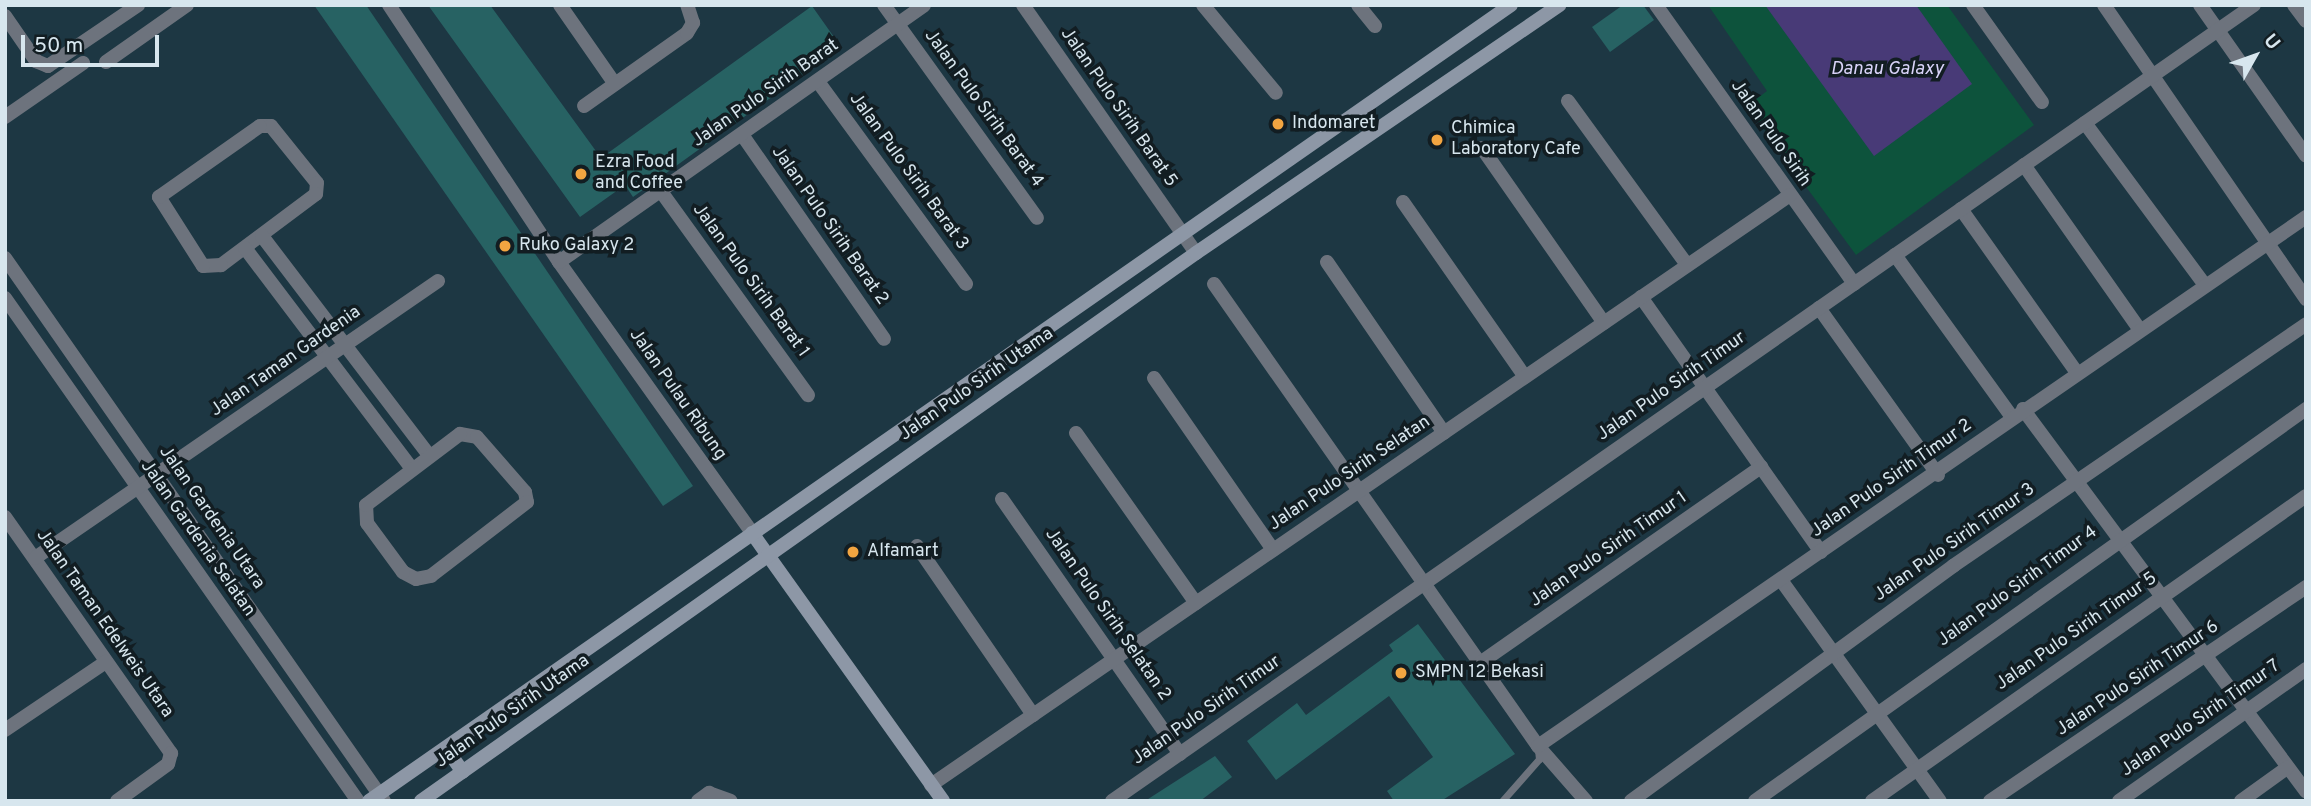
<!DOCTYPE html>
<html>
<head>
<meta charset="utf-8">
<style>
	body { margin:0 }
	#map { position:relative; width:2311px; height:806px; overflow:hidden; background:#1d3743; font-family:Overpass,sans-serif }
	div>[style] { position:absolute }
	.green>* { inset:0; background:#0d533c }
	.water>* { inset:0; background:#483a77 }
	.building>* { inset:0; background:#276263 }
	.lane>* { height:7px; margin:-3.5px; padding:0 3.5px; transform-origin:3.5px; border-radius:3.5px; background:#6d737d }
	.street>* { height:14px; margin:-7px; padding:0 7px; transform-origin:7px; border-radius:7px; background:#6d737d }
	.secondary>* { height:14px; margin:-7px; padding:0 7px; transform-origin:7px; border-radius:7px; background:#8d97a6 }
	.dots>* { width:19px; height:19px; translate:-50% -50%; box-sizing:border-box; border:4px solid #121d22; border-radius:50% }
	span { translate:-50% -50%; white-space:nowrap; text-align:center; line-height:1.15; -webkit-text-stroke:7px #121d22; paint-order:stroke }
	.street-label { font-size:18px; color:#d7e6ee }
	.poi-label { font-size:18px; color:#d7e6ee }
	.left { translate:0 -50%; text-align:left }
	.water-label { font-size:19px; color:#d9d3f9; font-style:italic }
	.frame { position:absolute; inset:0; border:7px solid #d7e6ee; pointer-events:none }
	.north { position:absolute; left:2220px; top:21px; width:70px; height:70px; -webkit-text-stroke:5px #121d22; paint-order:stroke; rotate:50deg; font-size:19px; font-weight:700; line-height:28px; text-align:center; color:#d7e6ee }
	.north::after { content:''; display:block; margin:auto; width:24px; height:32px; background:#d7e6ee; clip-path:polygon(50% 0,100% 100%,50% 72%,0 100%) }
	.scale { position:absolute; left:21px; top:35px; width:138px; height:32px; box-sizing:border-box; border:4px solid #d7e6ee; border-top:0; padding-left:9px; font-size:21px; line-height:24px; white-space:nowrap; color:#d7e6ee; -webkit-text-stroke:5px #121d22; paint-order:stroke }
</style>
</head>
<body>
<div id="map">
	<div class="green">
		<i style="clip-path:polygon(1708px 5px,1947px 5px,2034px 125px,1856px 255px,1747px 106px,1767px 91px)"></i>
	</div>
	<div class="water">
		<i style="clip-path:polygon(1765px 5px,1916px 5px,1972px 84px,1874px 156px)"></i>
	</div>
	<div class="building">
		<i style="clip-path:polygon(314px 5px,366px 5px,693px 486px,663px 506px)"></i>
		<i style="clip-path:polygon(428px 5px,490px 5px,601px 158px,812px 6px,841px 47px,633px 197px,625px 185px,580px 217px)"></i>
		<i style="clip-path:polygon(1623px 5px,1643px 5px,1654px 20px,1610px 52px,1592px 27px)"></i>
		<i style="clip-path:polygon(1418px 624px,1515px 754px,1441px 801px,1394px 801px,1387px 791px,1433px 757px,1389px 696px,1276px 780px,1247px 741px,1297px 703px,1306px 715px,1393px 651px,1389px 645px)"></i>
		<i style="clip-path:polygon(1215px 756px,1232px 777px,1200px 801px,1145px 801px)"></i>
	</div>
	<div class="lane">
		<i style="left:1502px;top:801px;width:56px;rotate:-48.6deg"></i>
		<i style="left:1539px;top:759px;width:10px;rotate:-96deg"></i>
	</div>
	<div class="street">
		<i style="left:389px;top:5px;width:308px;rotate:56.5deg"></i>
		<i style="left:559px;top:262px;width:333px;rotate:54.5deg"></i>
		<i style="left:560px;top:5px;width:96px;rotate:55.2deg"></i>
		<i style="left:884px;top:5px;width:262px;rotate:54.3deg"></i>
		<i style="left:1023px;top:5px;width:302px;rotate:55.1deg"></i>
		<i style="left:1203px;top:5px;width:114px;rotate:50.3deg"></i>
		<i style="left:1358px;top:5px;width:27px;rotate:51deg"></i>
		<i style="left:1656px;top:5px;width:342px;rotate:54.6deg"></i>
		<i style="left:1973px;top:5px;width:119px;rotate:54.6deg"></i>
		<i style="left:2104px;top:5px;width:357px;rotate:55.5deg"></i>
		<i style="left:2200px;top:5px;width:184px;rotate:54.9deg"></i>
		<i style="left:2294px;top:5px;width:20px;rotate:53deg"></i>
		<i style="left:5px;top:16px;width:55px;rotate:55.4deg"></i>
		<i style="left:36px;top:61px;width:13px;rotate:23deg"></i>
		<i style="left:48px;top:66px;width:109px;rotate:-34.1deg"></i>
		<i style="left:106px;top:62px;width:99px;rotate:-35.1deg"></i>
		<i style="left:819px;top:83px;width:249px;rotate:53.8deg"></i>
		<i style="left:1568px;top:101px;width:203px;rotate:54deg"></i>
		<i style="left:584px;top:106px;width:126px;rotate:-35.3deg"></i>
		<i style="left:687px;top:33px;width:12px;rotate:-59deg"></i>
		<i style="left:693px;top:23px;width:19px;rotate:-108deg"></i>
		<i style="left:5px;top:117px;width:95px;rotate:-34.7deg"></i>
		<i style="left:2085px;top:123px;width:202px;rotate:53.5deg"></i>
		<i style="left:260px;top:126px;width:11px"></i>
		<i style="left:271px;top:126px;width:73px;rotate:51.1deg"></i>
		<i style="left:317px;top:183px;width:11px;rotate:95deg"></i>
		<i style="left:316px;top:194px;width:119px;rotate:143.2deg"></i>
		<i style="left:221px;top:265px;width:18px;rotate:177deg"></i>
		<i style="left:203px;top:266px;width:82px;rotate:-122.5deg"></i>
		<i style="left:159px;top:197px;width:123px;rotate:-35.1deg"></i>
		<i style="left:743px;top:136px;width:247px;rotate:55.2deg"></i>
		<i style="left:1482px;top:148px;width:213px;rotate:55.1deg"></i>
		<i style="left:2024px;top:165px;width:202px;rotate:54.9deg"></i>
		<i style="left:660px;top:190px;width:253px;rotate:54.2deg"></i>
		<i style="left:1403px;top:202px;width:213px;rotate:55.1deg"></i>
		<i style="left:1961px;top:209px;width:201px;rotate:54.7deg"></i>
		<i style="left:262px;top:236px;width:275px;rotate:52.7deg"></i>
		<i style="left:245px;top:248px;width:277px;rotate:52.9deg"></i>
		<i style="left:1895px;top:255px;width:200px;rotate:54.2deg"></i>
		<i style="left:5px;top:258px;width:662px;rotate:55.09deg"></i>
		<i style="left:559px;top:262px;width:446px;rotate:-35.1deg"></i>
		<i style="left:1327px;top:262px;width:207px;rotate:55.6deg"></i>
		<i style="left:1214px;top:284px;width:564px;rotate:54.96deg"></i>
		<i style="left:1538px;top:746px;width:73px;rotate:48.9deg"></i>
		<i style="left:1641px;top:297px;width:312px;rotate:54.8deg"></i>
		<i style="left:5px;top:298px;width:615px;rotate:54.94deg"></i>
		<i style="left:1819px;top:308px;width:205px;rotate:54.5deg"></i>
		<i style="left:1154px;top:378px;width:209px;rotate:55.3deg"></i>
		<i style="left:2023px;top:409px;width:476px;rotate:53.5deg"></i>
		<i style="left:1076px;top:433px;width:208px;rotate:54.8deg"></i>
		<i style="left:460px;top:434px;width:17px;rotate:10deg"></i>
		<i style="left:477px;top:437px;width:73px;rotate:48.9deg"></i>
		<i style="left:525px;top:492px;width:10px;rotate:79deg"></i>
		<i style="left:527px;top:502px;width:121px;rotate:142.4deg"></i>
		<i style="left:431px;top:576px;width:15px;rotate:169deg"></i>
		<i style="left:416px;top:579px;width:15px;rotate:-152deg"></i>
		<i style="left:403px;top:572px;width:61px;rotate:-126.3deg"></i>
		<i style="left:367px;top:523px;width:18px;rotate:-93deg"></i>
		<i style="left:366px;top:505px;width:118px;rotate:-37.1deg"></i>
		<i style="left:1002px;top:499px;width:311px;rotate:55.1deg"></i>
		<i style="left:5px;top:517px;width:289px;rotate:54.9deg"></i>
		<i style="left:171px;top:753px;width:11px;rotate:105deg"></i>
		<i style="left:168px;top:764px;width:63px;rotate:144deg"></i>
		<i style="left:917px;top:546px;width:205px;rotate:55.5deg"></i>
		<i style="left:35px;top:558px;width:489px;rotate:-34.5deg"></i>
		<i style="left:1781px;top:580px;width:272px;rotate:54.3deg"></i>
		<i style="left:1480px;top:663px;width:343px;rotate:-34.9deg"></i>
		<i style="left:5px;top:730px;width:122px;rotate:-34deg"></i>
		<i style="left:1538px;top:746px;width:933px;rotate:-34.56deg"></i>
		<i style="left:931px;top:785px;width:1042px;rotate:-34.48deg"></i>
		<i style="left:698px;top:801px;width:14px;rotate:-36deg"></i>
		<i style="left:709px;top:793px;width:23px;rotate:20deg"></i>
		<i style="left:1112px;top:801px;width:1392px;rotate:-34.88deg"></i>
		<i style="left:1631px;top:801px;width:399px;rotate:-36.1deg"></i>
		<i style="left:1953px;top:566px;width:428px;rotate:-34.4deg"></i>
		<i style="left:1755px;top:801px;width:676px;rotate:-35.43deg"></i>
		<i style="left:1872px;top:801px;width:530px;rotate:-35.1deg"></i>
		<i style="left:1990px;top:801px;width:382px;rotate:-34.1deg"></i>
		<i style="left:2119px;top:801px;width:229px;rotate:-35.2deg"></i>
		<i style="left:2241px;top:801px;width:57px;rotate:-35.7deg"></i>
	</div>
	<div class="secondary">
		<i style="left:752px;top:533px;width:329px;rotate:54.5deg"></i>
		<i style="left:446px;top:748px;width:29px;rotate:55deg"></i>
		<i style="left:369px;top:801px;width:1392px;rotate:-34.88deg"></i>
		<i style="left:421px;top:801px;width:949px;rotate:-35.26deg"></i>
		<i style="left:1196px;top:253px;width:440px;rotate:-34.3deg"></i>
	</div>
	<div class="dots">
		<i style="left:1278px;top:124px;background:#f2a541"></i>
		<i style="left:1437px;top:140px;background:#f2a541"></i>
		<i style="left:581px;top:174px;background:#f2a541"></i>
		<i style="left:505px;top:246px;background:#f2a541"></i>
		<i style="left:853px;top:552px;background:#f2a541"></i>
		<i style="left:1401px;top:673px;background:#f2a541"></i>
	</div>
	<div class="street-label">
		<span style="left:766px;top:94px;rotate:-35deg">Jalan Pulo Sirih Barat</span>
		<span style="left:1118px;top:108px;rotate:55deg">Jalan Pulo Sirih Barat 5</span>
		<span style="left:983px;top:109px;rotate:54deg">Jalan Pulo Sirih Barat 4</span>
		<span style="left:1770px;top:134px;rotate:55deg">Jalan Pulo Sirih</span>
		<span style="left:908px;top:172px;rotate:54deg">Jalan Pulo Sirih Barat 3</span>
		<span style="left:829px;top:226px;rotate:55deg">Jalan Pulo Sirih Barat 2</span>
		<span style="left:750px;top:281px;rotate:54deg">Jalan Pulo Sirih Barat 1</span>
		<span style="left:286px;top:362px;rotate:-35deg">Jalan Taman Gardenia</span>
		<span style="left:977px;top:385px;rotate:-35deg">Jalan Pulo Sirih Utama</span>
		<span style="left:1672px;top:387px;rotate:-35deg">Jalan Pulo Sirih Timur</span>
		<span style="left:677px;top:395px;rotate:55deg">Jalan Pulau Ribung</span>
		<span style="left:1350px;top:474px;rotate:-34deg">Jalan Pulo Sirih Selatan</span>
		<span style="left:1892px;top:479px;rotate:-35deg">Jalan Pulo Sirih Timur 2</span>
		<span style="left:211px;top:518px;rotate:55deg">Jalan Gardenia Utara</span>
		<span style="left:197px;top:539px;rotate:55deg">Jalan Gardenia Selatan</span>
		<span style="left:1955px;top:543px;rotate:-35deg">Jalan Pulo Sirih Timur 3</span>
		<span style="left:1609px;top:550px;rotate:-35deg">Jalan Pulo Sirih Timur 1</span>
		<span style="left:2018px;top:587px;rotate:-36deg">Jalan Pulo Sirih Timur 4</span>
		<span style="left:1107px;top:615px;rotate:55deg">Jalan Pulo Sirih Selatan 2</span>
		<span style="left:104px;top:624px;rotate:55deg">Jalan Taman Edelweis Utara</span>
		<span style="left:2077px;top:632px;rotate:-35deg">Jalan Pulo Sirih Timur 5</span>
		<span style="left:2138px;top:679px;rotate:-34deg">Jalan Pulo Sirih Timur 6</span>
		<span style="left:1207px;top:711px;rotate:-35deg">Jalan Pulo Sirih Timur</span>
		<span style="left:513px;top:712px;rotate:-35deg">Jalan Pulo Sirih Utama</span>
		<span style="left:2201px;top:719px;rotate:-35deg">Jalan Pulo Sirih Timur 7</span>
	</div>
	<div class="poi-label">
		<span class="left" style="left:1292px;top:124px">Indomaret</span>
		<span class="left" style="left:1451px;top:140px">Chimica<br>Laboratory Cafe</span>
		<span class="left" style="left:595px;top:174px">Ezra Food<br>and Coffee</span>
		<span class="left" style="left:519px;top:246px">Ruko Galaxy 2</span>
		<span class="left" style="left:867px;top:552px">Alfamart</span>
		<span class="left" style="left:1415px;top:673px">SMPN 12 Bekasi</span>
	</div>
	<div class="water-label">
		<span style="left:1887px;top:70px">Danau Galaxy</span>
	</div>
	<div class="frame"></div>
	<div class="north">U</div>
	<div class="scale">50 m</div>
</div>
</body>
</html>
